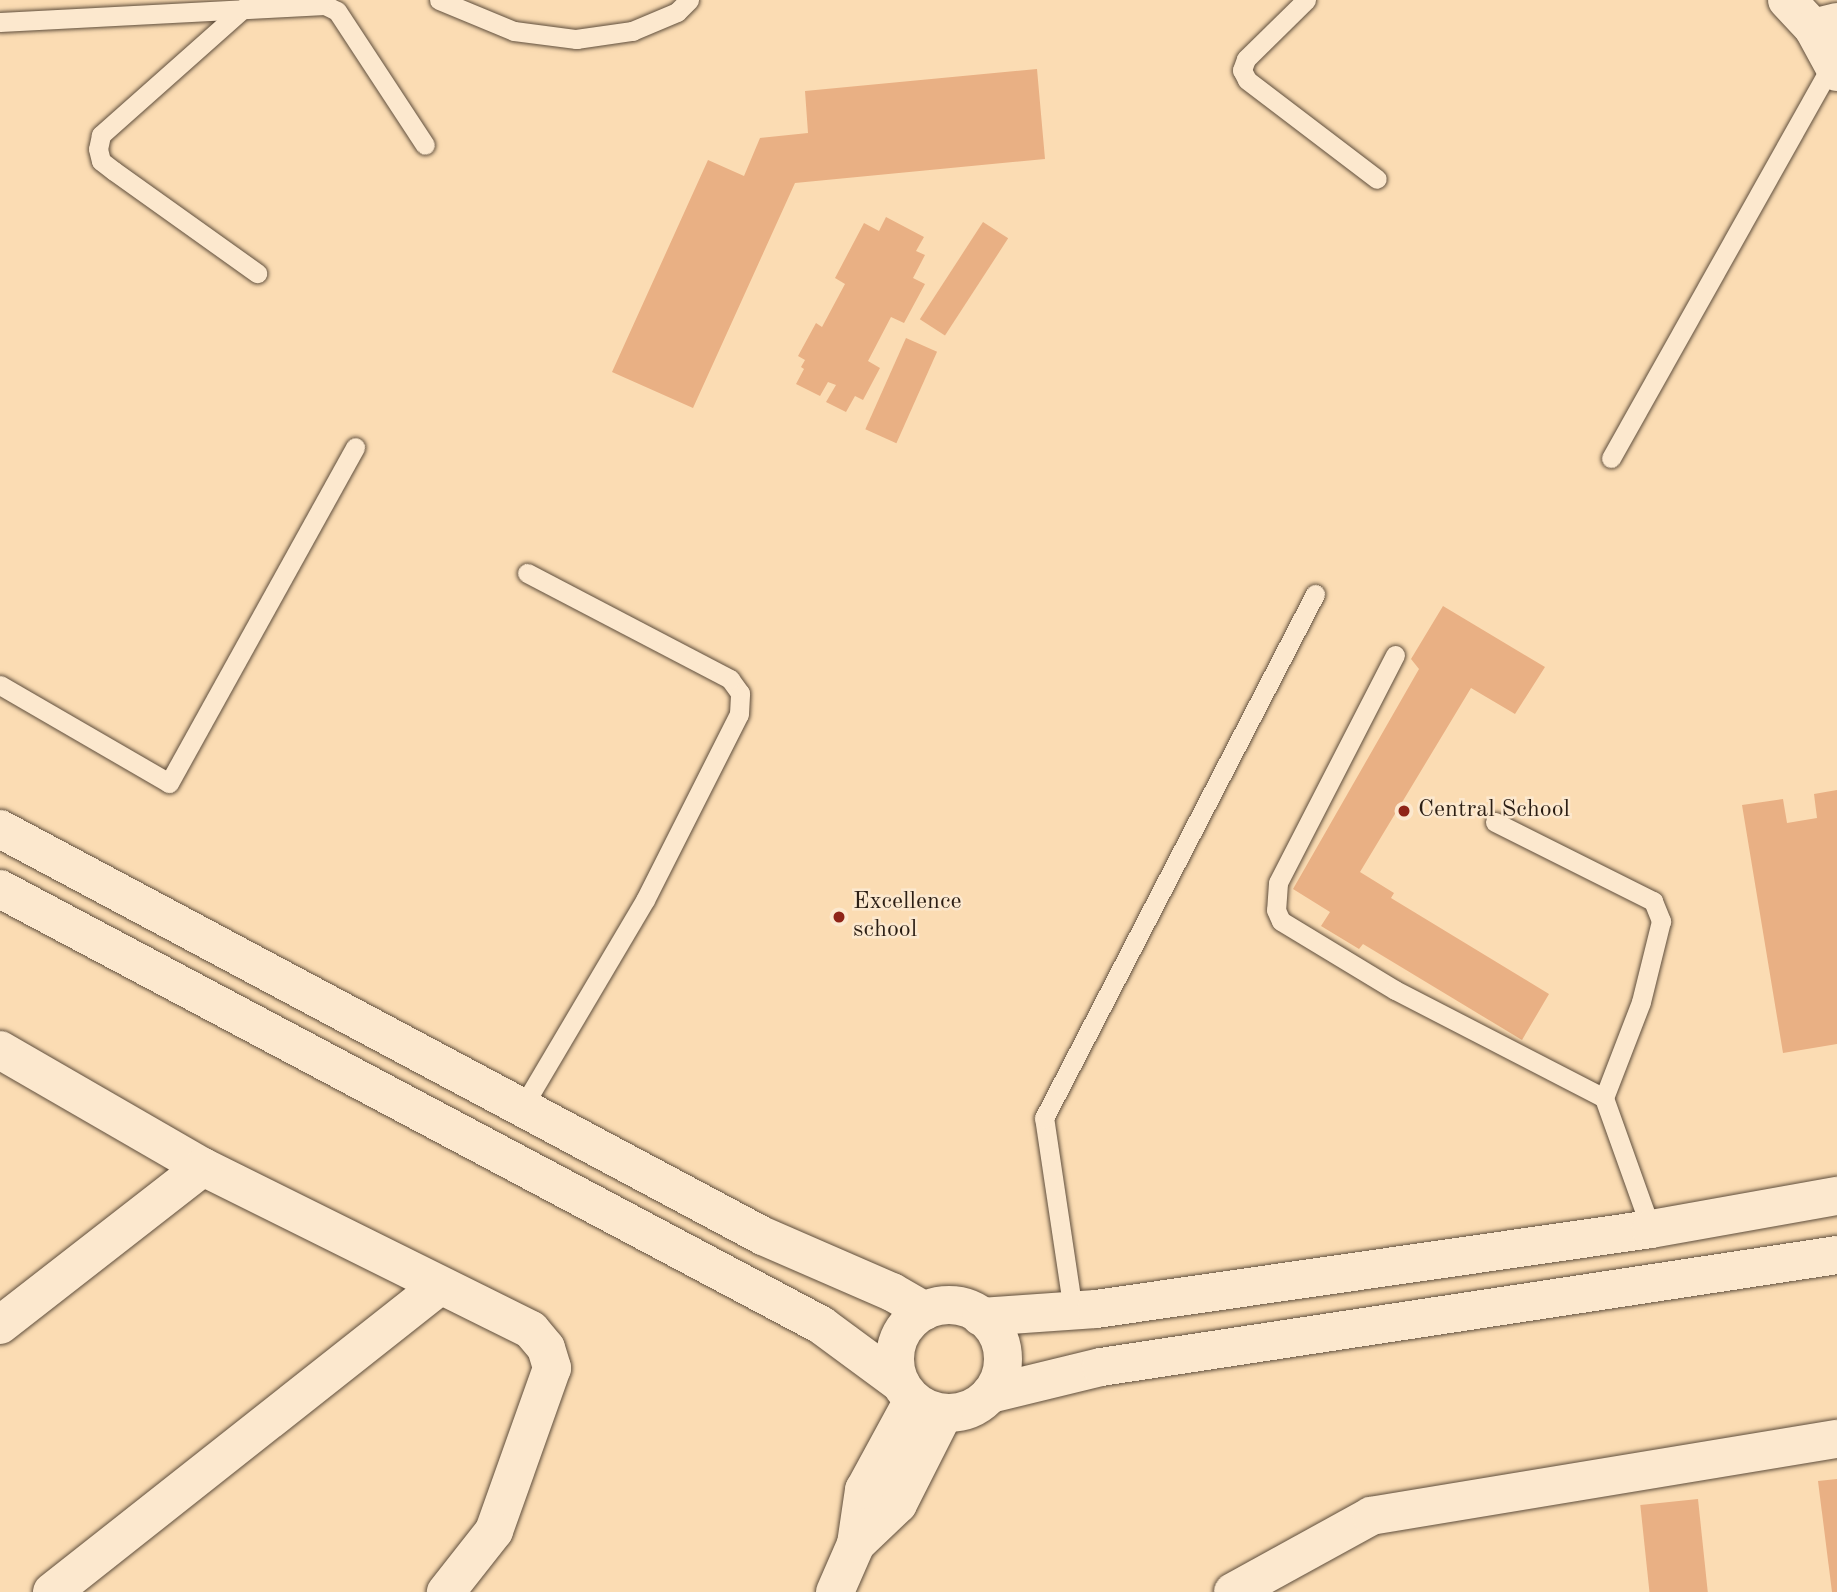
<!DOCTYPE html>
<html>
<head>
<meta charset="utf-8">
<style>
	body { margin:0 }
	#map { position:relative; width:1837px; height:1592px; overflow:hidden; background:#fbdcb3; font-family:"Old Standard TT",serif }
	div>[style] { position:absolute }
	.building>* { inset:0; background:#e9b084; transform-origin:0 0 }
	.roads { filter:drop-shadow(0 0 2px #5f4e3c) drop-shadow(0 0 2px #5f4e3c) }
	.lane>* { height:19px; margin:-9.5px; padding:0 9.5px; transform-origin:9.5px; border-radius:9.5px; background:#fce8ce }
	.street>* { height:38px; margin:-19px; padding:0 19px; transform-origin:19px; border-radius:19px; background:#fce8ce }
	.secondary>* { height:38px; margin:-19px; padding:0 19px; transform-origin:19px; border-radius:19px; background:#fce8ce }
	.secondary>.ring { margin:-19px; padding:0; box-sizing:content-box; background:none; border:38px solid #fce8ce; border-radius:50% }
	.dots>* { width:19px; height:19px; translate:-50% -50%; box-sizing:border-box; border:4px solid #fce8ce; border-radius:50% }
	span { translate:-50% -50%; white-space:nowrap; text-align:center; line-height:1.15; -webkit-text-stroke:5px #fce8ce; paint-order:stroke }
	.poi-label { font-size:24px; color:#2b1e14 }
	.left { translate:0 -50%; text-align:left }
</style>
</head>
<body>
<div id="map">
	<div class="building">
		<i style="clip-path:polygon(1037px 69px,1045px 159px,795px 183px,693px 408px,612px 372px,708px 160px,744px 176px,760px 138px,808px 133px,805px 91px)"></i>
		<i style="clip-path:polygon(886px 217px,924px 237px,916px 251px,925px 255px,913px 278px,925px 284px,904px 323px,891px 317px,868px 361px,880px 368px,863px 400px,855px 396px,846px 412px,826px 402px,836px 385px,828px 382px,820px 396px,796px 384px,804px 369px,801px 367px,805px 360px,798px 356px,816px 323px,822px 327px,845px 284px,835px 278px,864px 223px,879px 231px)"></i>
		<i style="left:983px;top:222px;width:30px;height:116px;rotate:33deg"></i>
		<i style="left:906px;top:338px;width:34px;height:100px;rotate:24deg"></i>
		<i style="clip-path:polygon(1443px 606px,1545px 667px,1515px 714px,1471px 688px,1360px 872px,1394px 893px,1391px 898px,1549px 994px,1522px 1040px,1363px 944px,1359px 949px,1321px 926px,1330px 912px,1293px 889px,1419px 669px,1411px 659px)"></i>
		<i style="clip-path:polygon(1837px 790px,1837px 1044px,1783px 1053px,1742px 805px,1783px 799px,1787px 823px,1817px 818px,1814px 794px)"></i>
		<i style="clip-path:polygon(1837px 1479px,1837px 1592px,1832px 1592px,1818px 1481px)"></i>
		<i style="left:1698px;top:1499px;width:94px;height:58px;rotate:84deg"></i>
	</div>
	<div class="roads">
		<div class="lane">
			<i style="left:439px;top:0;width:81px;rotate:22.5deg"></i>
			<i style="left:514px;top:31px;width:63px;rotate:7.4deg"></i>
			<i style="left:576px;top:39px;width:57px;rotate:-8.1deg"></i>
			<i style="left:632px;top:31px;width:49px;rotate:-22.9deg"></i>
			<i style="left:677px;top:12px;width:17px;rotate:-45deg"></i>
			<i style="left:1306px;top:0;width:84px;rotate:135.5deg"></i>
			<i style="left:1246px;top:59px;width:12px;rotate:110deg"></i>
			<i style="left:1242px;top:70px;width:11px;rotate:63deg"></i>
			<i style="left:1247px;top:80px;width:163px;rotate:37.3deg"></i>
			<i style="left:245px;top:7px;width:193px;rotate:138.4deg"></i>
			<i style="left:101px;top:135px;width:14px;rotate:102deg"></i>
			<i style="left:98px;top:149px;width:12px;rotate:76deg"></i>
			<i style="left:101px;top:161px;width:16px;rotate:38deg"></i>
			<i style="left:114px;top:171px;width:176px;rotate:35.5deg"></i>
			<i style="left:0;top:22px;width:325px;rotate:-3deg"></i>
			<i style="left:325px;top:5px;width:13px;rotate:27deg"></i>
			<i style="left:337px;top:11px;width:160px;rotate:56.7deg"></i>
			<i style="left:1611px;top:458px;width:452px;rotate:-60.7deg"></i>
			<i style="left:1395px;top:655px;width:256px;rotate:117.2deg"></i>
			<i style="left:1278px;top:883px;width:27px;rotate:94deg"></i>
			<i style="left:1276px;top:910px;width:12px;rotate:66deg"></i>
			<i style="left:1281px;top:921px;width:133px;rotate:31.2deg"></i>
			<i style="left:1395px;top:990px;width:235px;rotate:27.3deg"></i>
			<i style="left:0;top:685px;width:195px;rotate:30.1deg"></i>
			<i style="left:169px;top:783px;width:384px;rotate:-61deg"></i>
			<i style="left:1495px;top:822px;width:177px;rotate:26.6deg"></i>
			<i style="left:1653px;top:901px;width:22px;rotate:68deg"></i>
			<i style="left:1661px;top:921px;width:83px;rotate:103.9deg"></i>
			<i style="left:1641px;top:1002px;width:103px;rotate:111.1deg"></i>
			<i style="left:1604px;top:1098px;width:139px;rotate:70.3deg"></i>
			<i style="left:522px;top:1108px;width:242px;rotate:-59.4deg"></i>
			<i style="left:645px;top:900px;width:208px;rotate:-63.2deg"></i>
			<i style="left:739px;top:714px;width:21px;rotate:-87deg"></i>
			<i style="left:740px;top:693px;width:17px;rotate:-126deg"></i>
			<i style="left:730px;top:679px;width:229px;rotate:-152.4deg"></i>
			<i style="left:1073px;top:1311px;width:195px;rotate:-98.5deg"></i>
			<i style="left:1044px;top:1118px;width:590px;rotate:-62.65deg"></i>
		</div>
		<div class="street">
			<i style="left:1813px;top:28px;width:25px;rotate:-14deg"></i>
			<i style="left:0;top:1050px;width:234px;rotate:30deg"></i>
			<i style="left:203px;top:1167px;width:366px;rotate:26.4deg"></i>
			<i style="left:531px;top:1330px;width:23px;rotate:50deg"></i>
			<i style="left:546px;top:1348px;width:21px;rotate:73deg"></i>
			<i style="left:552px;top:1368px;width:173px;rotate:109.6deg"></i>
			<i style="left:494px;top:1531px;width:78px;rotate:128.2deg"></i>
			<i style="left:0;top:1325px;width:257px;rotate:-37.9deg"></i>
			<i style="left:52px;top:1592px;width:494px;rotate:-38.3deg"></i>
			<i style="left:1233px;top:1592px;width:158px;rotate:-28.8deg"></i>
			<i style="left:1371px;top:1516px;width:472px;rotate:-9.4deg"></i>
		</div>
		<div class="secondary">
			<i style="left:1787px;top:0;width:38px;rotate:47deg"></i>
			<i style="left:1813px;top:28px;width:50px;rotate:61.4deg"></i>
			<i style="left:0;top:829px;width:865px;rotate:28.08deg"></i>
			<i style="left:763px;top:1236px;width:141px;rotate:23.5deg"></i>
			<i style="left:892px;top:1292px;width:38px;rotate:30deg"></i>
			<i style="left:0;top:889px;width:930px;rotate:27.97deg"></i>
			<i style="left:821px;top:1325px;width:99px;rotate:36.4deg"></i>
			<i class="ring" style="left:895px;top:1305px;width:70px;height:70px"></i>
			<i style="left:981px;top:1317px;width:115px;rotate:-4deg"></i>
			<i style="left:1096px;top:1309px;width:561px;rotate:-8.2deg"></i>
			<i style="left:1651px;top:1229px;width:189px;rotate:-10.1deg"></i>
			<i style="left:990px;top:1394px;width:114px;rotate:-13.7deg"></i>
			<i style="left:1101px;top:1367px;width:744px;rotate:-8.65deg"></i>
			<i style="left:856px;top:1544px;width:58px;rotate:-43.6deg"></i>
			<i style="left:898px;top:1504px;width:102px;rotate:-63.2deg"></i>
			<i style="left:835px;top:1592px;width:52px;rotate:-66.4deg"></i>
			<i style="left:856px;top:1544px;width:55px;rotate:-81.6deg"></i>
			<i style="left:864px;top:1490px;width:102px;rotate:-61.4deg"></i>
		</div>
	</div>
	<div class="dots">
		<i style="left:1404px;top:811px;background:#8f2418"></i>
		<i style="left:839px;top:917px;background:#8f2418"></i>
	</div>
	<div class="poi-label">
		<span class="left" style="left:1418px;top:811px">Central School</span>
		<span class="left" style="left:853px;top:917px">Excellence<br>school</span>
	</div>
</div>
</body>
</html>
